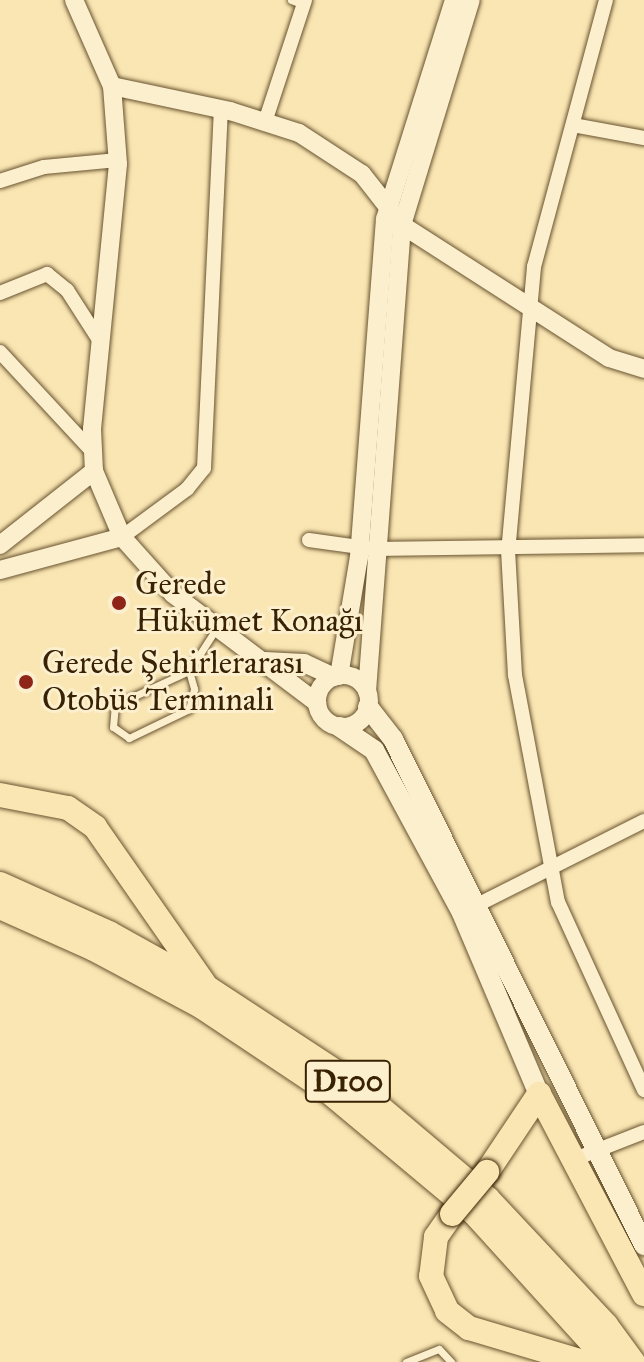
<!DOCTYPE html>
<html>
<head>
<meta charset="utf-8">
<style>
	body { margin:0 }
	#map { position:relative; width:644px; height:1362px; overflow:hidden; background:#fae6b3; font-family:"IM FELL Great Primer",serif }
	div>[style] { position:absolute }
	.roads { filter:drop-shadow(0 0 2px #68532f) drop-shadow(0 0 2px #68532f) }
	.service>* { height:7px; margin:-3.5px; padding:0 3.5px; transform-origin:3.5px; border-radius:3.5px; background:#fcefce }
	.minor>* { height:14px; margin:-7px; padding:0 7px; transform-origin:7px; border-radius:7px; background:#fcefce }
	.tertiary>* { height:18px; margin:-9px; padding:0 9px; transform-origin:9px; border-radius:9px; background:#fcefce }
	.tertiary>.ring { margin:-9px; padding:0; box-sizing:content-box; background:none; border:18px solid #fcefce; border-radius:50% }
	.secondary>* { height:20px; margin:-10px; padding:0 10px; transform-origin:10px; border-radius:10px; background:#fcefce }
	.trunk>* { height:24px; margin:-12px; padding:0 12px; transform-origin:12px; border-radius:12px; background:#fae6b3 }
	.bridges { filter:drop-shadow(0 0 2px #382203) drop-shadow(0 0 2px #382203) }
	.trunk-bridge>* { height:24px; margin:-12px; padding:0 12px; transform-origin:12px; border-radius:12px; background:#fae6b3 }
	.dots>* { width:22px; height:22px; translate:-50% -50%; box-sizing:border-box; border:4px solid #fcefce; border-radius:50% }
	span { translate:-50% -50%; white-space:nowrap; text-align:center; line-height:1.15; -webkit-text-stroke:6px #fcefce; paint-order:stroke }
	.shield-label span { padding:2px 6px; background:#fcefce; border:2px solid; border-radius:6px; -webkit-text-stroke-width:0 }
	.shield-label { font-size:30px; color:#382203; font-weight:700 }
	.poi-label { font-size:32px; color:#382203 }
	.left { translate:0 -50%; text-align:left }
</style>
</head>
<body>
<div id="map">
	<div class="roads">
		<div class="service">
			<i style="left:291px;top:0;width:14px;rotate:21deg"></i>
			<i style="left:189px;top:671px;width:19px;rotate:74deg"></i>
			<i style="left:194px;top:689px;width:21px;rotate:104deg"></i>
			<i style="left:189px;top:709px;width:67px;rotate:154.2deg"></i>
			<i style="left:129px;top:738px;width:19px;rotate:-145deg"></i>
			<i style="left:113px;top:727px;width:22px;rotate:-85deg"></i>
			<i style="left:115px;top:705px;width:81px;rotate:-24.7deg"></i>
			<i style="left:189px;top:671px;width:50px;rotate:-57.3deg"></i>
			<i style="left:406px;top:1362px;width:35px;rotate:-22deg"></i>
			<i style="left:439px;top:1349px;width:18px;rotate:47deg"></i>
		</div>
		<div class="minor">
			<i style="left:606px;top:0;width:277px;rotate:105.1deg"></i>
			<i style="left:534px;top:267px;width:284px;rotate:95.2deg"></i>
			<i style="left:508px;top:550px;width:125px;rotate:86.8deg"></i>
			<i style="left:515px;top:675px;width:231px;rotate:79.3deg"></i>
			<i style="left:558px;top:902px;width:207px;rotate:65.4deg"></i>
			<i style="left:265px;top:122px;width:128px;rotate:-71.8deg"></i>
			<i style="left:573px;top:125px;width:72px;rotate:10.4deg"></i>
			<i style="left:0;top:181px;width:46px;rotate:-17.7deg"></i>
			<i style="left:44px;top:167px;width:74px;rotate:-5.4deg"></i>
			<i style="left:0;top:293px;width:51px;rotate:-22deg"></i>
			<i style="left:47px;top:274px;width:26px;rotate:39deg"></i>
			<i style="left:67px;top:290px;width:63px;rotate:57.3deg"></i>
			<i style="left:0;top:352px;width:135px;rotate:47.1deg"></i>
			<i style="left:122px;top:537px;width:81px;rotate:-36.4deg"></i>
			<i style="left:187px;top:489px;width:27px;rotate:-51deg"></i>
			<i style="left:204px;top:468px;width:359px;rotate:-87.3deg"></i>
			<i style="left:309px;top:540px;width:66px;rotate:7.9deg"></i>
			<i style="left:374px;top:549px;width:270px;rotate:-0.8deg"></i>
			<i style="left:469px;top:909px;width:196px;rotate:-26.7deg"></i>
			<i style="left:575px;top:1159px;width:74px;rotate:-21.4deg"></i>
		</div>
		<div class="tertiary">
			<i style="left:74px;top:0;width:94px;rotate:66.2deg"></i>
			<i style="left:112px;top:86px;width:78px;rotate:85.6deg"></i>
			<i style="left:118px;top:164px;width:266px;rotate:95.6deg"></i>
			<i style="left:92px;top:429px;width:42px;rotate:87.3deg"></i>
			<i style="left:94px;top:471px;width:72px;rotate:67deg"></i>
			<i style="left:122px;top:537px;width:76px;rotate:48.2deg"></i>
			<i style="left:173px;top:594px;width:181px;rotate:37.1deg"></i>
			<i style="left:112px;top:86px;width:121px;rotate:12deg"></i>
			<i style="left:230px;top:111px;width:72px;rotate:17.7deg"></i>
			<i style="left:299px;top:133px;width:75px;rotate:33.1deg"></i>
			<i style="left:362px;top:174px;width:65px;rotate:51.9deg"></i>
			<i style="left:402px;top:225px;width:246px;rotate:32.7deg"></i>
			<i style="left:609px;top:358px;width:37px;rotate:17deg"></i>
			<i style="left:0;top:545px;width:120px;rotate:-38.2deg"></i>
			<i style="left:0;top:570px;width:126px;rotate:-15.1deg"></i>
			<i style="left:265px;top:661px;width:39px;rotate:3deg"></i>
			<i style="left:304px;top:663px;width:33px;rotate:25deg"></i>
			<i class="ring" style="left:317px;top:675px;width:34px;height:34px"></i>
			<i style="left:339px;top:676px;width:121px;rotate:-80.5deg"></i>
			<i style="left:359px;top:557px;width:339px;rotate:-85.6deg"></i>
			<i style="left:385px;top:219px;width:230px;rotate:-72.5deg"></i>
			<i style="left:367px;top:691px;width:467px;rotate:-85.7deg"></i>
			<i style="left:402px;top:225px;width:235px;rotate:-73deg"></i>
		</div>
		<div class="secondary">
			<i style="left:368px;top:707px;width:41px;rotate:52deg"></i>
			<i style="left:393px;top:739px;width:565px;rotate:63.62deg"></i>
			<i style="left:340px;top:727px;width:41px;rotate:34.1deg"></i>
			<i style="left:374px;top:750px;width:185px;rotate:61.6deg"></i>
			<i style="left:462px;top:913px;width:197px;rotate:67deg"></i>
		</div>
		<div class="trunk">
			<i style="left:0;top:795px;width:69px;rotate:10.8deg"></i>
			<i style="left:68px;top:808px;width:33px;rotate:35deg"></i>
			<i style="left:95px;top:827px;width:190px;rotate:55.1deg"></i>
			<i style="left:0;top:884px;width:120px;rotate:24.2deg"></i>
			<i style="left:109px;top:933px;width:113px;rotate:29.1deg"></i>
			<i style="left:208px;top:988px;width:164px;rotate:33.3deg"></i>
			<i style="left:345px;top:1078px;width:187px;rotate:40.2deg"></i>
			<i style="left:488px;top:1199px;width:173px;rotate:46.9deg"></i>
			<i style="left:606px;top:1325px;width:46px;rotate:53.9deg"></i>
			<i style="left:0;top:907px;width:103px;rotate:24.1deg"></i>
			<i style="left:94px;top:949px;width:123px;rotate:28.2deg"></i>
			<i style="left:202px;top:1007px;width:151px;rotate:33.7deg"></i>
			<i style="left:328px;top:1091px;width:190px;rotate:39.9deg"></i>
			<i style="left:474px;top:1213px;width:201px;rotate:47.8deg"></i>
			<i style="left:487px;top:1172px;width:94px;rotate:-56.3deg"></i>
			<i style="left:539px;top:1094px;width:226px;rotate:62.3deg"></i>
			<i style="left:452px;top:1214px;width:28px;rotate:125deg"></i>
			<i style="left:436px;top:1237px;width:39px;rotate:97deg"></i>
			<i style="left:431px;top:1276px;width:38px;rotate:65deg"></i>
			<i style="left:447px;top:1311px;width:28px;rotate:38deg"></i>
			<i style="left:469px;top:1328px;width:119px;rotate:16.6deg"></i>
		</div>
	</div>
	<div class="bridges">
		<div class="trunk-bridge">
			<i style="left:452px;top:1214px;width:55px;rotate:-50.2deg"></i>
		</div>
	</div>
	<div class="dots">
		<i style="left:119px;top:603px;background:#8f2418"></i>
		<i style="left:26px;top:682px;background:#8f2418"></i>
	</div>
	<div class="shield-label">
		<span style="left:348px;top:1081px">D100</span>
	</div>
	<div class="poi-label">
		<span class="left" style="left:135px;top:603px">Gerede<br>Hükümet Konağı</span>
		<span class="left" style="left:42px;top:682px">Gerede Şehirlerarası<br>Otobüs Terminali</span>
	</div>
</div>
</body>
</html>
